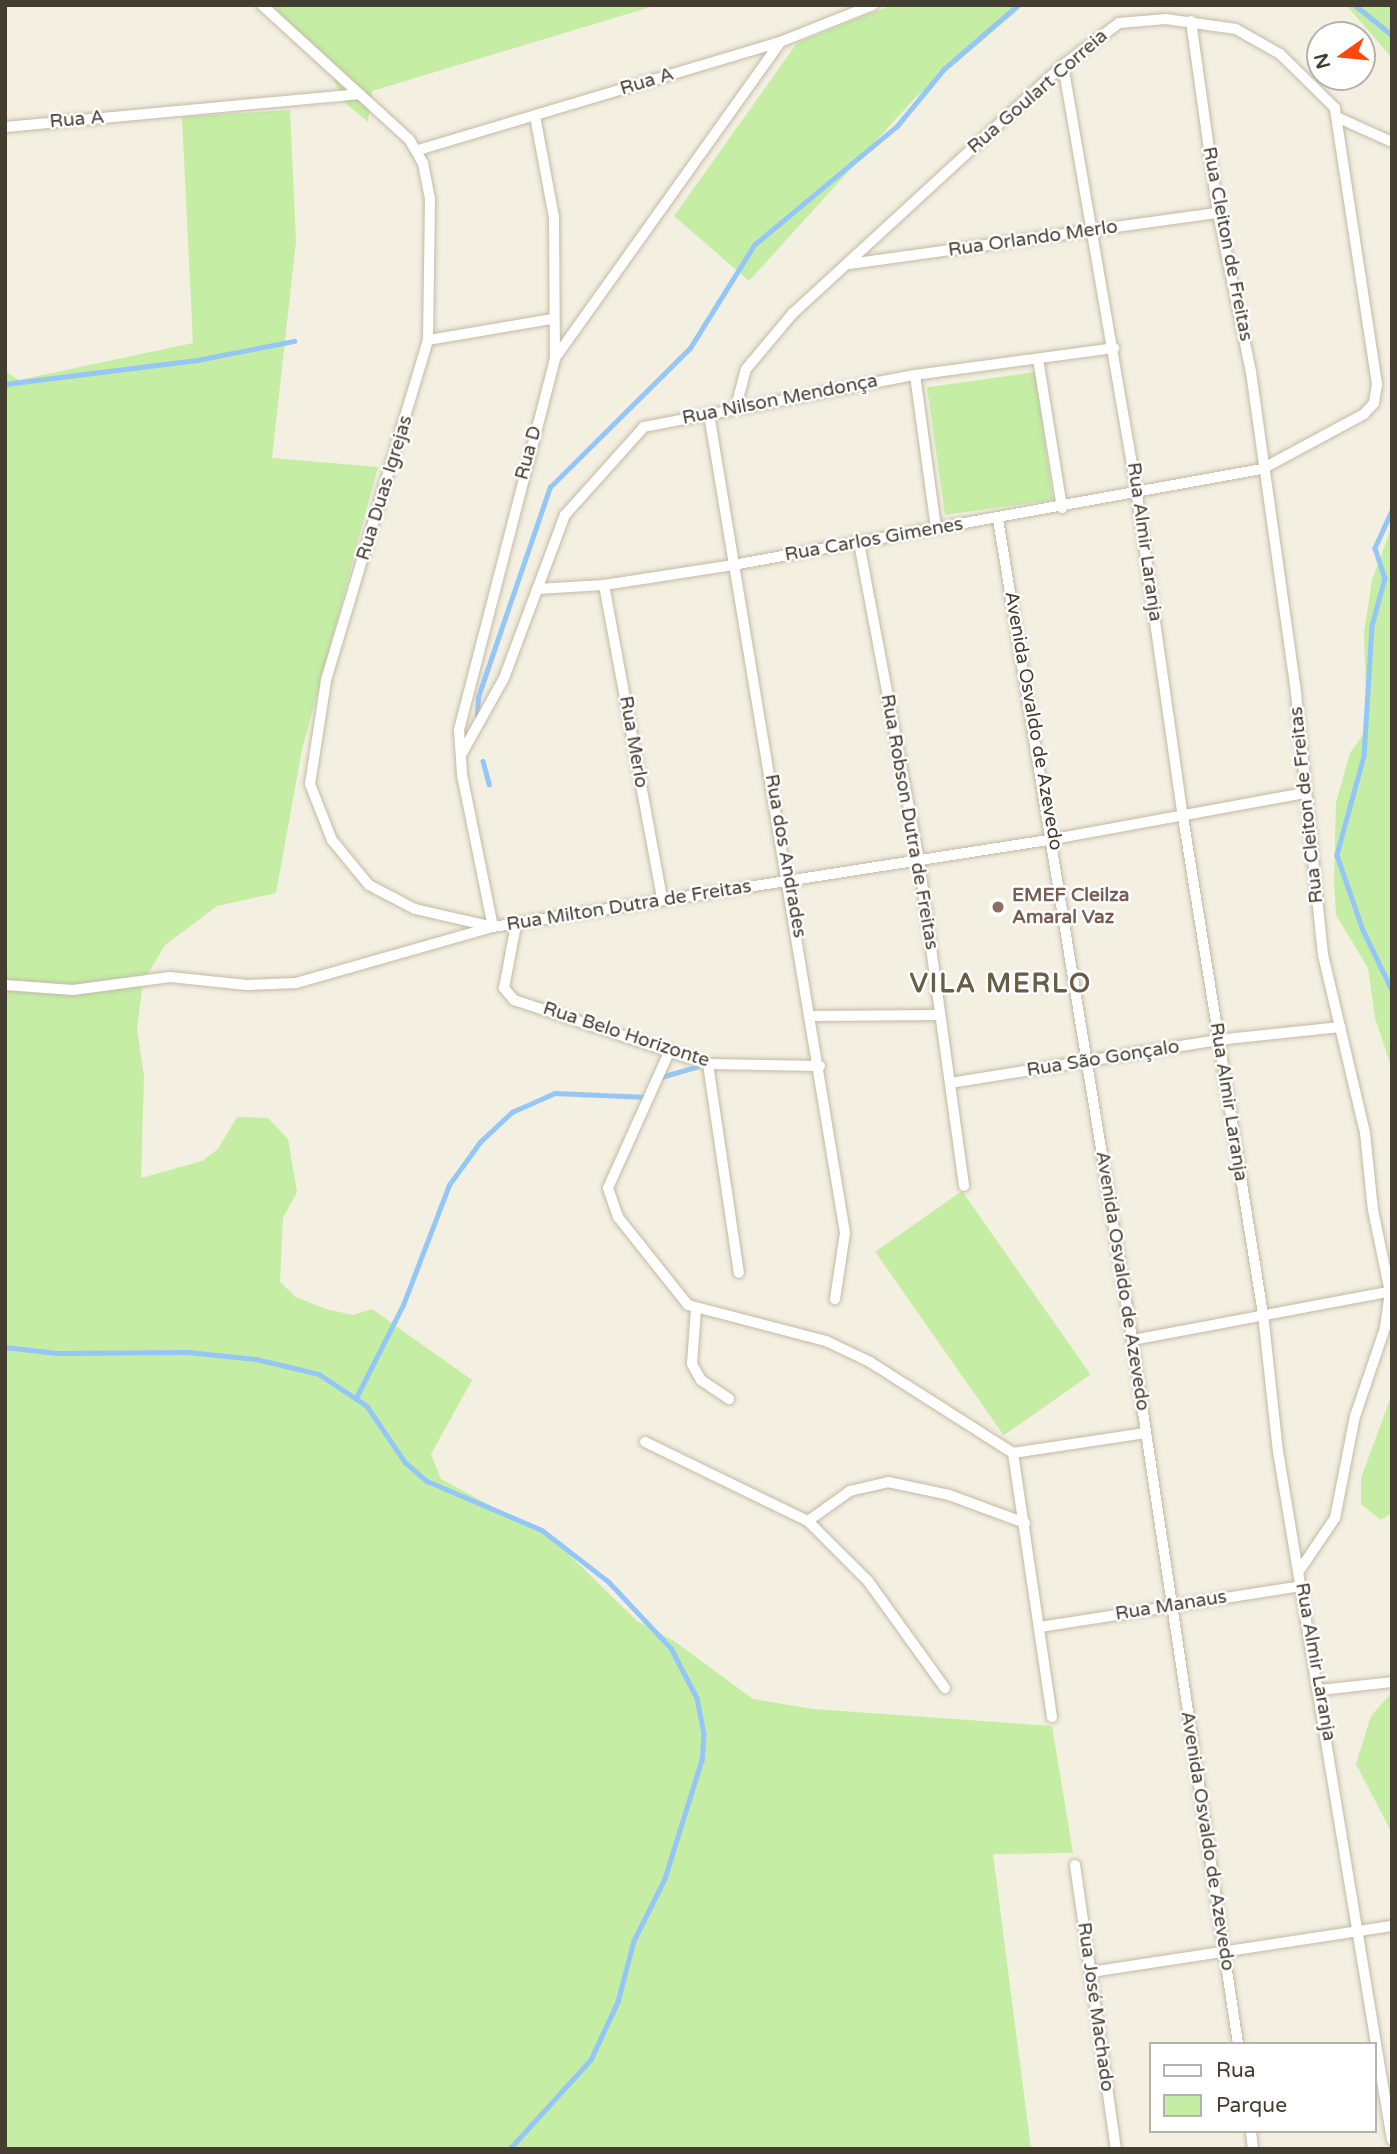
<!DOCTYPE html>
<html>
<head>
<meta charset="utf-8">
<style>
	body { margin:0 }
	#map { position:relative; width:1397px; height:2154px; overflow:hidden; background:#f3efe1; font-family:"Varela Round",sans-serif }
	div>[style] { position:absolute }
	.green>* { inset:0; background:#c5eda4; transform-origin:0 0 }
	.stream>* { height:4.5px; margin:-2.25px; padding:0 2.25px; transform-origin:2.25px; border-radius:2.25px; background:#94c6f8 }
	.roads { filter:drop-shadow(0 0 2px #c1bba5) drop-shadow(0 0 2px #c1bba5) }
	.street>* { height:10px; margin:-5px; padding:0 5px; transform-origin:5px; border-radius:5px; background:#fff }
	.dots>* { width:19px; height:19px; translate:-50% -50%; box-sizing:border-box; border:4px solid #fff; border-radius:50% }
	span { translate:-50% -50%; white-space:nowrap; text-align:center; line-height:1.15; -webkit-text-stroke:5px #fff; paint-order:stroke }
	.street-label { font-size:19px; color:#443e31 }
	.education-label { font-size:19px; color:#785e54; font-weight:700 }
	.left { translate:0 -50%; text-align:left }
	.district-label { font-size:26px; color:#685e47; font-weight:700; letter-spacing:2px }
	.frame { position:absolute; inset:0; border:7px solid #443e31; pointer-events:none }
	.legend { position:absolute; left:1149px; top:2042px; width:228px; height:91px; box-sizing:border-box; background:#fff; border:2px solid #b4b2ad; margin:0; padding:9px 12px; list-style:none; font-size:21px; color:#443e31 }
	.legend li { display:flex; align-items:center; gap:14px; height:35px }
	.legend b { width:35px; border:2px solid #b4b2ad }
	.north { position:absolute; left:1306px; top:21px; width:70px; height:70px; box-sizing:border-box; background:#fff; border:2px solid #b4b2ad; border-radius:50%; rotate:255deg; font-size:19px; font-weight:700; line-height:28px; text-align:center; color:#443e31 }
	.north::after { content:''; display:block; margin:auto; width:24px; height:32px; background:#ff470b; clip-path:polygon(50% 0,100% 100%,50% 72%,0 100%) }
</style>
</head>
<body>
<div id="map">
	<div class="green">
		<i style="clip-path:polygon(272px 5px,657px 5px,372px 91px,368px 122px,345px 103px,321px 55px)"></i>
		<i style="clip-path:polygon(892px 5px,1024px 5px,914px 99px,749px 281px,674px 216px,797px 43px)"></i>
		<i style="clip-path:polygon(1346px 5px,1392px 5px,1392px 58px)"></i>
		<i style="clip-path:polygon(290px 110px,296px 241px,272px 458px,378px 467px,302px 750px,276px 893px,217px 906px,165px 945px,143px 982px,137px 1029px,144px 1076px,141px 1178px,202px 1161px,218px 1149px,237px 1117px,268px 1118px,288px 1139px,297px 1192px,283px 1218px,280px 1282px,296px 1297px,326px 1309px,353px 1315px,372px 1309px,472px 1380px,431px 1454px,441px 1479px,554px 1540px,637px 1621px,674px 1641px,753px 1699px,813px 1709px,1052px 1726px,1073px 1853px,993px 1854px,1031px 2149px,5px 2149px,5px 371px,19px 380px,193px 343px,182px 117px)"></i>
		<i style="left:1035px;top:372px;width:129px;height:109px;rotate:82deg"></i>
		<i style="clip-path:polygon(1392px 526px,1392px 1069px,1375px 1018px,1368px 968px,1336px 915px,1334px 882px,1336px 803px,1350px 753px,1367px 729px,1364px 633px,1372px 580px)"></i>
		<i style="left:962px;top:1191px;width:224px;height:106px;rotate:55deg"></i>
		<i style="clip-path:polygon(1392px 1394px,1392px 1513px,1381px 1520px,1361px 1504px,1361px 1478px)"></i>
		<i style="clip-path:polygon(1392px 1692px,1392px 1833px,1356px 1764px,1371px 1716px)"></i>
	</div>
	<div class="stream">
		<i style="left:1355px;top:5px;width:48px;rotate:39deg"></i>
		<i style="left:5px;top:384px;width:193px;rotate:-7.1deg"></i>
		<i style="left:197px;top:360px;width:99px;rotate:-11.1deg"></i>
		<i style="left:1392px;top:511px;width:41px;rotate:114.7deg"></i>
		<i style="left:1375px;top:548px;width:32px;rotate:72deg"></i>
		<i style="left:1385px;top:578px;width:50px;rotate:105.2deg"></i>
		<i style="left:1372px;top:626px;width:130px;rotate:93.5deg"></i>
		<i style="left:1364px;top:756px;width:103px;rotate:105.3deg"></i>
		<i style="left:1337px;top:855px;width:79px;rotate:70.9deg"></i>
		<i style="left:1363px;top:930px;width:67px;rotate:64.2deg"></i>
		<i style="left:477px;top:715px;width:18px;rotate:-87deg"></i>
		<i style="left:478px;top:697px;width:222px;rotate:-71.1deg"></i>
		<i style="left:550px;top:487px;width:197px;rotate:-44.8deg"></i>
		<i style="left:690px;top:348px;width:121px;rotate:-58.1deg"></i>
		<i style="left:754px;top:245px;width:186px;rotate:-39.8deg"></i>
		<i style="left:897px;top:126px;width:74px;rotate:-50.5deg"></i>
		<i style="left:944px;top:69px;width:98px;rotate:-40.9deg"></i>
		<i style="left:483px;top:761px;width:24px;rotate:75deg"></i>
		<i style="left:661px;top:1077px;width:37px;rotate:-16deg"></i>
		<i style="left:5px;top:1347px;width:52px;rotate:6.6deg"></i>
		<i style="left:57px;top:1353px;width:131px;rotate:-0.4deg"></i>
		<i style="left:188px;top:1352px;width:68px;rotate:5.9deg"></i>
		<i style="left:256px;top:1359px;width:65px;rotate:13.4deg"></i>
		<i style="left:319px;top:1374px;width:58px;rotate:33.7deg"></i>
		<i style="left:367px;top:1406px;width:68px;rotate:55.8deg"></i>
		<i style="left:405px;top:1462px;width:29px;rotate:41deg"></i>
		<i style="left:427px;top:1481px;width:125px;rotate:23.1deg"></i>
		<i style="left:542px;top:1530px;width:85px;rotate:37.8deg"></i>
		<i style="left:609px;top:1582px;width:91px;rotate:46.8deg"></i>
		<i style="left:671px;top:1648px;width:56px;rotate:62.5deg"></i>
		<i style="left:697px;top:1698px;width:37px;rotate:79deg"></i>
		<i style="left:704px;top:1734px;width:26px;rotate:94deg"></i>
		<i style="left:702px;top:1760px;width:125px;rotate:107.3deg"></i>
		<i style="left:665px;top:1879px;width:69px;rotate:116.6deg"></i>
		<i style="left:634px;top:1941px;width:63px;rotate:104.7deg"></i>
		<i style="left:618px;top:2002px;width:64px;rotate:115deg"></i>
		<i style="left:591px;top:2060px;width:120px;rotate:132.3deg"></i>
		<i style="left:357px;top:1396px;width:102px;rotate:-63.2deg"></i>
		<i style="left:403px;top:1305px;width:129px;rotate:-69deg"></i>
		<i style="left:449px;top:1185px;width:53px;rotate:-54.2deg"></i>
		<i style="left:480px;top:1142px;width:44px;rotate:-43.2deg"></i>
		<i style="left:512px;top:1112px;width:47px;rotate:-23.8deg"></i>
		<i style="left:555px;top:1093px;width:91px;rotate:2.5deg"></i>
	</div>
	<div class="roads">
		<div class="street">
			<i style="left:262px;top:5px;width:199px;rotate:42.4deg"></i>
			<i style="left:409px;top:139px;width:28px;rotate:60deg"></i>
			<i style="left:423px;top:163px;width:36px;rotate:79deg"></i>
			<i style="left:430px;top:198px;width:142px;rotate:90.8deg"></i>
			<i style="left:428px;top:340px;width:356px;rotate:106.7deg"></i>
			<i style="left:326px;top:681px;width:104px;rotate:98.8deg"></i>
			<i style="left:310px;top:784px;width:60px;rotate:68.6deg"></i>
			<i style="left:332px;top:840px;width:58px;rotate:50.6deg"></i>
			<i style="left:369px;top:885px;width:52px;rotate:27.6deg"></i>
			<i style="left:415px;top:909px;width:80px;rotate:13deg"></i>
			<i style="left:1191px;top:21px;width:194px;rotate:82deg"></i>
			<i style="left:1218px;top:213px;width:162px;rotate:78.3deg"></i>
			<i style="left:1251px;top:372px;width:325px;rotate:82deg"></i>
			<i style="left:1296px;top:694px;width:262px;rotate:84.1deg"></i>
			<i style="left:1323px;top:955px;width:183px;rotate:76.7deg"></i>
			<i style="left:1365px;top:1133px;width:77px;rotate:84.1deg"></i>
			<i style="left:1373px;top:1210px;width:84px;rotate:78.3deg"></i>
			<i style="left:1390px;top:1292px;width:36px;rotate:98deg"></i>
			<i style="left:1385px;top:1328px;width:93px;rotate:108.8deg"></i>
			<i style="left:1355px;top:1416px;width:104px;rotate:101.1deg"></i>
			<i style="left:1335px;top:1518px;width:64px;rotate:124.2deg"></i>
			<i style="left:1063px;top:65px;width:436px;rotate:80.2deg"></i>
			<i style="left:1137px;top:495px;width:325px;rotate:81.9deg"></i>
			<i style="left:1183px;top:817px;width:503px;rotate:80.86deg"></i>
			<i style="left:1263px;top:1314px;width:138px;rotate:83.8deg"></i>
			<i style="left:1278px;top:1451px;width:698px;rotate:80.61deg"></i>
			<i style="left:535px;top:116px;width:104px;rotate:79.4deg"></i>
			<i style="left:554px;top:218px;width:140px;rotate:89.6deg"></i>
			<i style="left:1339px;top:118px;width:58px;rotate:24.4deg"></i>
			<i style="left:5px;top:127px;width:355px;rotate:-5.3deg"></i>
			<i style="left:418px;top:150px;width:378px;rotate:-16.6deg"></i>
			<i style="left:780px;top:42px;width:100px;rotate:-21.7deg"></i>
			<i style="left:849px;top:264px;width:373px;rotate:-7.9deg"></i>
			<i style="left:428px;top:340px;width:126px;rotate:-9.6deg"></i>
			<i style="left:1038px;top:359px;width:151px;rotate:80.8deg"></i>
			<i style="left:915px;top:375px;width:155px;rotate:82.2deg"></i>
			<i style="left:709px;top:414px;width:830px;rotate:80.57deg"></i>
			<i style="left:845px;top:1233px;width:67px;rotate:98.6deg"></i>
			<i style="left:998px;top:519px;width:824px;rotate:80.71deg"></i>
			<i style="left:1131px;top:1332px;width:720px;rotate:81.45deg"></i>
			<i style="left:859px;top:543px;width:324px;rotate:79.3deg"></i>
			<i style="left:919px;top:861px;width:328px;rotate:82.1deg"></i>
			<i style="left:604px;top:585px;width:319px;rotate:79.5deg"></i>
			<i style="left:537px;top:589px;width:67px;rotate:-3.4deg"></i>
			<i style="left:604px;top:585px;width:131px;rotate:-8.8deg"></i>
			<i style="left:733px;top:565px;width:538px;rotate:-10.29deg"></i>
			<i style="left:1262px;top:469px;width:116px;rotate:-28.3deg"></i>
			<i style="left:1364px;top:414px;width:15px;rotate:-48deg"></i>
			<i style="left:1374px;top:403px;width:19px;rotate:-81deg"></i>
			<i style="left:1377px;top:384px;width:279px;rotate:-98.7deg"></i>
			<i style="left:1335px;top:108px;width:77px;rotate:-135.5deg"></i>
			<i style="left:1280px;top:54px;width:51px;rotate:-150.4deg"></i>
			<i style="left:1236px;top:29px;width:71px;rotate:-171.9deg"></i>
			<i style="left:1166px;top:19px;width:47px;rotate:175.1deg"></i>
			<i style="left:1119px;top:23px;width:70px;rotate:143.1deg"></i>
			<i style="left:1063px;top:65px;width:367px;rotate:137.4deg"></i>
			<i style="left:793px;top:313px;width:73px;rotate:130deg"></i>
			<i style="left:746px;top:369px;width:39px;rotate:105deg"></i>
			<i style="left:461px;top:755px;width:88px;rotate:-60.8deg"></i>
			<i style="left:504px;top:678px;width:174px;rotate:-69.5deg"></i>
			<i style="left:565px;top:515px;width:118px;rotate:-48.1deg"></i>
			<i style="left:644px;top:427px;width:276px;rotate:-10.9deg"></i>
			<i style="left:915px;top:375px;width:201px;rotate:-7.7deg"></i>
			<i style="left:516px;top:925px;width:64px;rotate:100.8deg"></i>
			<i style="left:504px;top:988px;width:16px;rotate:50deg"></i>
			<i style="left:514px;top:1000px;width:204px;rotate:18.3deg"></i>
			<i style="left:708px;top:1064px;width:112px;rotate:1deg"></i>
			<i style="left:493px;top:927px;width:156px;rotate:-101.5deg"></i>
			<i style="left:462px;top:774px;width:44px;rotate:-93.9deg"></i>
			<i style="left:459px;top:730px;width:384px;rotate:-75.5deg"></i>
			<i style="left:555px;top:358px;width:388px;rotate:-54.5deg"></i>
			<i style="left:5px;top:985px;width:68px;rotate:4.2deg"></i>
			<i style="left:73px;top:990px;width:98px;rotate:-7.6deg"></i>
			<i style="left:170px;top:977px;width:77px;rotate:5.9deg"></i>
			<i style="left:247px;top:985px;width:49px;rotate:-2.3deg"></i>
			<i style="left:296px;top:983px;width:205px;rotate:-15.9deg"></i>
			<i style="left:493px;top:927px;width:568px;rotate:-8.91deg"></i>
			<i style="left:1054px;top:839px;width:254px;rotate:-10.4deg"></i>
			<i style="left:812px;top:1016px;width:127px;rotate:-0.5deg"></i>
			<i style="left:670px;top:1050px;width:151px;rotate:114.2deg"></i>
			<i style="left:608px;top:1188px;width:31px;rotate:71deg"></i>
			<i style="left:618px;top:1217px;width:112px;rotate:51.5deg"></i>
			<i style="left:688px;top:1305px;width:143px;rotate:14.6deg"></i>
			<i style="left:826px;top:1341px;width:49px;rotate:25.5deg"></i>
			<i style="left:870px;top:1362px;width:169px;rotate:32.5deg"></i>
			<i style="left:1013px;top:1453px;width:134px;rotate:-8.6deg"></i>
			<i style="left:708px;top:1064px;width:211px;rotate:81.6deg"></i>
			<i style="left:950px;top:1083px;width:270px;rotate:-9.1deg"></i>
			<i style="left:1217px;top:1040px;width:124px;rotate:-6deg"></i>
			<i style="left:696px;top:1309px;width:55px;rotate:94.2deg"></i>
			<i style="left:692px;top:1364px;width:18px;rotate:61deg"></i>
			<i style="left:701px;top:1380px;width:34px;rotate:34deg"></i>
			<i style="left:1133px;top:1340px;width:264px;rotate:-10.7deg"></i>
			<i style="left:645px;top:1442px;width:181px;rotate:25.9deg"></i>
			<i style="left:808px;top:1521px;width:85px;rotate:45deg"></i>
			<i style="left:868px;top:1581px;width:132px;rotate:54.3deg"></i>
			<i style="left:1013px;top:1453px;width:267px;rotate:81.6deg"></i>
			<i style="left:808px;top:1521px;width:52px;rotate:-35.5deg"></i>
			<i style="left:850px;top:1491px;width:39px;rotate:-13deg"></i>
			<i style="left:888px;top:1482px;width:62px;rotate:12deg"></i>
			<i style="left:949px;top:1495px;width:81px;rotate:20.2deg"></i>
			<i style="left:1040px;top:1627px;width:264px;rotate:-8.9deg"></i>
			<i style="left:1320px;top:1690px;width:72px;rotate:-6.3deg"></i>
			<i style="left:1075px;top:1865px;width:287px;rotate:81.8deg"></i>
			<i style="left:1091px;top:1972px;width:304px;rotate:-8.7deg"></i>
			<i style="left:1251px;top:2131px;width:18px;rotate:84deg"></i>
		</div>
	</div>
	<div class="dots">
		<i style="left:998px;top:907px;background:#8d6e63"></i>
	</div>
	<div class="street-label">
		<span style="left:647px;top:82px;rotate:-17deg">Rua A</span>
		<span style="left:1038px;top:92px;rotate:-41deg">Rua Goulart Correia</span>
		<span style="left:77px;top:120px;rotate:-5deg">Rua A</span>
		<span style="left:1033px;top:239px;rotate:-8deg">Rua Orlando Merlo</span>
		<span style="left:1227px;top:244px;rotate:79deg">Rua Cleiton de Freitas</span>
		<span style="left:780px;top:400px;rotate:-11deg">Rua Nilson Mendonça</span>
		<span style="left:529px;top:453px;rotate:-75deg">Rua D</span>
		<span style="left:385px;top:488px;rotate:-73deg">Rua Duas Igrejas</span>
		<span style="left:874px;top:540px;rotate:-10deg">Rua Carlos Gimenes</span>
		<span style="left:1144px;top:542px;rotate:82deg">Rua Almir Laranja</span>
		<span style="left:1033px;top:721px;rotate:80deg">Avenida Osvaldo de Azevedo</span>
		<span style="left:633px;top:742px;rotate:80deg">Rua Merlo</span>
		<span style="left:1307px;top:805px;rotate:-96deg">Rua Cleiton de Freitas</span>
		<span style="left:909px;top:822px;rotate:80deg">Rua Robson Dutra de Freitas</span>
		<span style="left:785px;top:856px;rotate:80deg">Rua dos Andrades</span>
		<span style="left:629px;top:906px;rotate:-9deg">Rua Milton Dutra de Freitas</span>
		<span style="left:626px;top:1035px;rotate:18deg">Rua Belo Horizonte</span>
		<span style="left:1103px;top:1059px;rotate:-9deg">Rua São Gonçalo</span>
		<span style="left:1228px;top:1102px;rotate:81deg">Rua Almir Laranja</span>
		<span style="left:1122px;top:1281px;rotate:81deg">Avenida Osvaldo de Azevedo</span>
		<span style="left:1171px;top:1606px;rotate:-9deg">Rua Manaus</span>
		<span style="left:1315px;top:1662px;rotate:80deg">Rua Almir Laranja</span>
		<span style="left:1207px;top:1841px;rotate:81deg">Avenida Osvaldo de Azevedo</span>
		<span style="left:1095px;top:2007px;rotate:82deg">Rua José Machado</span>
	</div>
	<div class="education-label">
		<span class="left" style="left:1012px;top:907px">EMEF Cleilza<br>Amaral Vaz</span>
	</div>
	<div class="district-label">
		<span style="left:1001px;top:984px">VILA MERLO</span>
	</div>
	<div class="frame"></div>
	<ul class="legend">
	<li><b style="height:9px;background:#fff"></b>Rua</li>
	<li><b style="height:19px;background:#c5eda4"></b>Parque</li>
	</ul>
	<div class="north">N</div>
</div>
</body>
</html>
